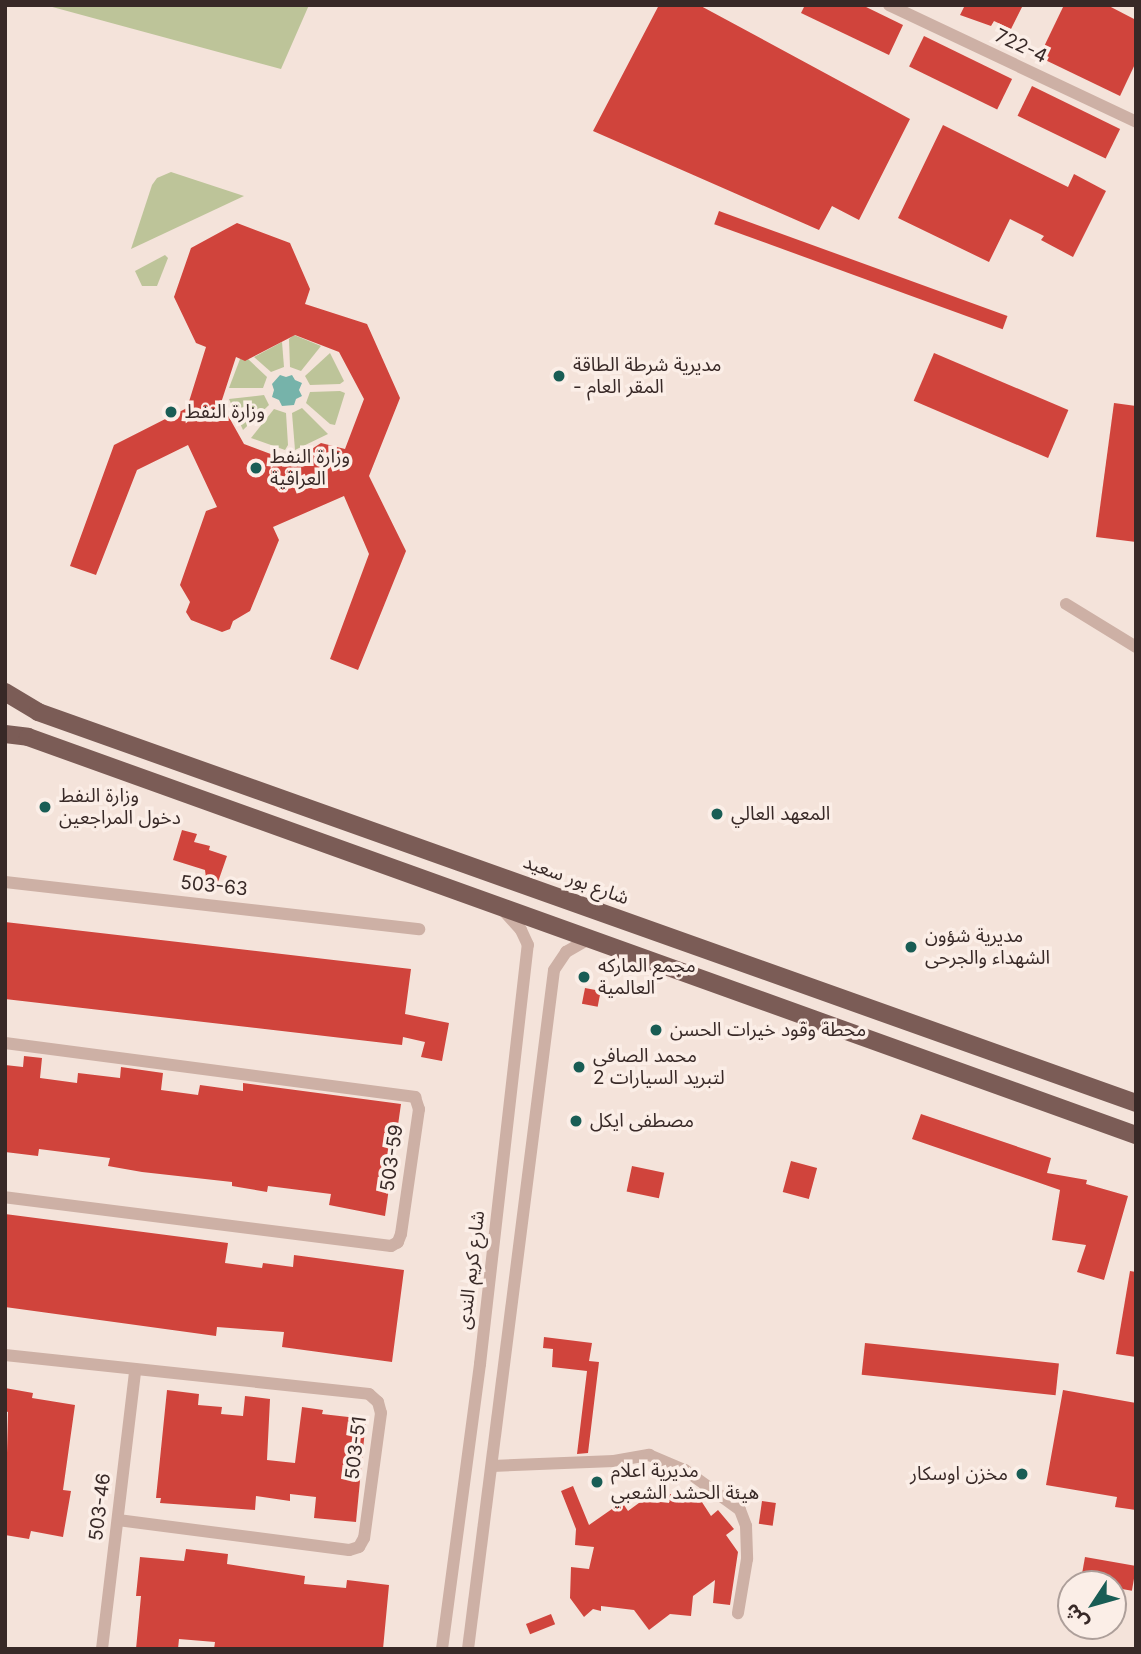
<!DOCTYPE html>
<html>
<head>
<meta charset="utf-8">
<style>
	body { margin:0 }
	#map { position:relative; width:1141px; height:1654px; overflow:hidden; background:#f4e3da; font-family:Inter,"Noto Sans Arabic",sans-serif }
	div>[style] { position:absolute }
	.green>* { inset:0; background:#bdc499 }
	.water>* { inset:0; background:#76b3aa }
	.building>* { inset:0; background:#d0443c; transform-origin:0 0 }
	.minor>* { height:12px; margin:-6px; padding:0 6px; transform-origin:6px; border-radius:6px; background:#cdb0a5 }
	.primary>* { height:18px; margin:-9px; padding:0 9px; transform-origin:9px; border-radius:9px; background:#7b5c56 }
	.dots>* { width:19px; height:19px; translate:-50% -50%; box-sizing:border-box; border:4px solid #fbeee7; border-radius:50% }
	span { translate:-50% -50%; white-space:nowrap; text-align:center; line-height:1.15; -webkit-text-stroke:7px #fbeee7; paint-order:stroke }
	.street-label { font-size:19px; color:#382927 }
	.poi-label { font-size:19px; color:#382927 }
	.left { translate:0 -50%; text-align:left }
	.right { translate:-100% -50%; text-align:right }
	.frame { position:absolute; inset:0; border:7px solid #382927; pointer-events:none }
	.north { position:absolute; left:1057px; top:1570px; width:70px; height:70px; box-sizing:border-box; background:#fbeee7; border:2px solid #ad9f9a; border-radius:50%; rotate:234deg; font-size:19px; font-weight:700; line-height:28px; text-align:center; color:#382927 }
	.north::after { content:''; display:block; margin:auto; width:24px; height:32px; background:#195d55; clip-path:polygon(50% 0,100% 100%,50% 72%,0 100%) }
</style>
</head>
<body>
<div id="map">
	<div class="green">
		<i style="clip-path:polygon(45px 5px,309px 5px,281px 69px)"></i>
		<i style="clip-path:polygon(171px 172px,244px 196px,131px 249px,152px 185px,157px 178px)"></i>
		<i style="clip-path:polygon(165px 255px,168px 258px,157px 286px,142px 286px,135px 271px)"></i>
		<i style="clip-path:polygon(294px 335px,321px 346px,301px 371px,290px 367px,289px 339px)"></i>
		<i style="clip-path:polygon(282px 342px,284px 367px,271px 372px,254px 357px)"></i>
		<i style="clip-path:polygon(330px 353px,344px 381px,340px 384px,310px 385px,305px 376px)"></i>
		<i style="clip-path:polygon(240px 359px,248px 359px,267px 377px,263px 388px,229px 388px)"></i>
		<i style="clip-path:polygon(340px 391px,345px 393px,335px 425px,330px 424px,306px 403px,310px 392px)"></i>
		<i style="clip-path:polygon(264px 395px,269px 405px,243px 430px,229px 399px)"></i>
		<i style="clip-path:polygon(302px 408px,328px 434px,295px 450px,292px 413px)"></i>
		<i style="clip-path:polygon(274px 409px,286px 413px,288px 445px,285px 450px,251px 438px)"></i>
	</div>
	<div class="water">
		<i style="clip-path:polygon(280px 375px,286px 377px,292px 375px,295px 380px,302px 383px,299px 390px,302px 396px,296px 399px,294px 405px,282px 406px,279px 400px,272px 397px,274px 390px,272px 384px)"></i>
	</div>
	<div class="building">
		<i style="clip-path:polygon(659px 5px,699px 5px,910px 119px,859px 220px,832px 206px,819px 230px,593px 131px)"></i>
		<i style="clip-path:polygon(805px 5px,862px 5px,903px 25px,889px 55px,801px 13px)"></i>
		<i style="clip-path:polygon(965px 5px,1023px 5px,1011px 29px,994px 21px,991px 26px,960px 15px)"></i>
		<i style="clip-path:polygon(1064px 5px,1107px 5px,1136px 20px,1136px 62px,1120px 96px,1039px 57px)"></i>
		<i style="left:924px;top:36px;width:98px;height:34px;rotate:26deg"></i>
		<i style="left:1032px;top:86px;width:98px;height:33px;rotate:26deg"></i>
		<i style="clip-path:polygon(943px 125px,1068px 187px,1074px 174px,1106px 191px,1073px 257px,1041px 240px,1044px 236px,1010px 219px,989px 262px,898px 218px)"></i>
		<i style="left:719px;top:211px;width:307px;height:14px;rotate:20deg"></i>
		<i style="clip-path:polygon(evenodd,237px 223px,290px 243px,310px 289px,305px 304px,367px 324px,400px 398px,369px 476px,406px 551px,358px 670px,330px 659px,369px 554px,344px 496px,273px 527px,279px 540px,250px 611px,233px 621px,230px 629px,222px 632px,191px 620px,186px 612px,190px 602px,180px 585px,206px 511px,217px 507px,188px 445px,137px 470px,96px 575px,70px 566px,114px 445px,187px 408px,206px 347px,196px 343px,174px 297px,191px 248px,237px 223px,295px 335px,339px 352px,364px 399px,345px 449px,321px 443px,292px 462px,244px 444px,221px 403px,236px 357px,245px 361px,295px 335px)"></i>
		<i style="left:934px;top:353px;width:146px;height:52px;rotate:23deg"></i>
		<i style="clip-path:polygon(1114px 403px,1136px 406px,1136px 542px,1096px 537px)"></i>
		<i style="clip-path:polygon(182px 830px,197px 834px,194px 842px,210px 846px,209px 850px,227px 856px,218px 882px,206px 878px,205px 870px,173px 860px)"></i>
		<i style="clip-path:polygon(5px 922px,411px 969px,405px 1014px,449px 1023px,442px 1061px,421px 1057px,425px 1042px,403px 1037px,402px 1045px,5px 999px)"></i>
		<i style="left:585px;top:988px;width:16px;height:16px;rotate:11deg"></i>
		<i style="clip-path:polygon(24px 1056px,42px 1058px,40px 1078px,77px 1083px,78px 1073px,120px 1078px,121px 1067px,163px 1073px,161px 1090px,198px 1095px,200px 1085px,243px 1091px,243px 1083px,401px 1104px,385px 1216px,329px 1205px,331px 1194px,268px 1186px,267px 1192px,232px 1186px,232px 1182px,142px 1172px,108px 1166px,110px 1158px,39px 1149px,38px 1156px,5px 1152px,5px 1065px,23px 1067px)"></i>
		<i style="clip-path:polygon(921px 1114px,1051px 1158px,1047px 1173px,1087px 1180px,1086px 1184px,1128px 1196px,1104px 1280px,1077px 1272px,1086px 1245px,1052px 1240px,1060px 1190px,912px 1139px)"></i>
		<i style="left:791px;top:1161px;width:27px;height:32px;rotate:15deg"></i>
		<i style="left:632px;top:1166px;width:33px;height:26px;rotate:12deg"></i>
		<i style="clip-path:polygon(5px 1214px,228px 1243px,225px 1263px,262px 1268px,263px 1263px,293px 1267px,294px 1255px,404px 1270px,392px 1362px,282px 1347px,284px 1332px,217px 1327px,216px 1336px,5px 1307px)"></i>
		<i style="clip-path:polygon(1130px 1271px,1136px 1272px,1136px 1357px,1116px 1354px)"></i>
		<i style="clip-path:polygon(544px 1337px,592px 1343px,589px 1361px,599px 1362px,588px 1453px,577px 1454px,587px 1371px,552px 1367px,553px 1349px,543px 1348px)"></i>
		<i style="left:865px;top:1343px;width:195px;height:32px;rotate:6deg"></i>
		<i style="clip-path:polygon(5px 1388px,33px 1393px,32px 1398px,75px 1405px,63px 1490px,71px 1491px,63px 1537px,31px 1531px,29px 1539px,5px 1535px,8px 1412px,5px 1411px)"></i>
		<i style="clip-path:polygon(167px 1390px,199px 1394px,198px 1405px,222px 1407px,221px 1414px,243px 1416px,245px 1396px,270px 1399px,267px 1460px,295px 1463px,302px 1407px,323px 1410px,322px 1414px,366px 1419px,356px 1522px,314px 1518px,316px 1497px,290px 1494px,290px 1501px,256px 1496px,255px 1510px,160px 1503px,161px 1498px,156px 1498px)"></i>
		<i style="clip-path:polygon(1063px 1390px,1136px 1403px,1136px 1510px,1115px 1507px,1117px 1497px,1046px 1485px)"></i>
		<i style="clip-path:polygon(573px 1486px,589px 1525px,622px 1502px,628px 1511px,643px 1500px,669px 1503px,670px 1494px,698px 1496px,711px 1516px,718px 1510px,734px 1529px,726px 1535px,738px 1552px,730px 1605px,713px 1603px,715px 1580px,693px 1596px,691px 1616px,670px 1614px,649px 1630px,634px 1610px,601px 1606px,601px 1611px,593px 1609px,584px 1617px,570px 1598px,571px 1567px,589px 1569px,594px 1547px,575px 1545px,576px 1529px,561px 1491px)"></i>
		<i style="left:762px;top:1501px;width:14px;height:23px;rotate:8deg"></i>
		<i style="clip-path:polygon(186px 1549px,228px 1554px,227px 1564px,305px 1576px,304px 1584px,346px 1588px,347px 1580px,389px 1585px,383px 1649px,214px 1649px,215px 1642px,179px 1639px,178px 1649px,136px 1649px,141px 1596px,136px 1596px,140px 1557px,184px 1561px)"></i>
		<i style="left:1085px;top:1557px;width:52px;height:25px;rotate:10deg"></i>
		<i style="left:551px;top:1614px;width:11px;height:27px;rotate:68deg"></i>
	</div>
	<div class="minor">
		<i style="left:889px;top:5px;width:273px;rotate:25.3deg"></i>
		<i style="left:1066px;top:604px;width:82px;rotate:31.6deg"></i>
		<i style="left:5px;top:882px;width:417px;rotate:6.5deg"></i>
		<i style="left:5px;top:1043px;width:414px;rotate:7.5deg"></i>
		<i style="left:415px;top:1097px;width:13px;rotate:72deg"></i>
		<i style="left:419px;top:1109px;width:126px;rotate:98.2deg"></i>
		<i style="left:401px;top:1234px;width:9px;rotate:111deg"></i>
		<i style="left:398px;top:1242px;width:8px;rotate:150deg"></i>
		<i style="left:391px;top:1246px;width:389px;rotate:-172.8deg"></i>
		<i style="left:5px;top:1355px;width:366px;rotate:6.1deg"></i>
		<i style="left:369px;top:1394px;width:12px;rotate:42deg"></i>
		<i style="left:378px;top:1402px;width:11px;rotate:75deg"></i>
		<i style="left:381px;top:1413px;width:126px;rotate:97.7deg"></i>
		<i style="left:364px;top:1538px;width:10px;rotate:119deg"></i>
		<i style="left:359px;top:1547px;width:10px;rotate:163deg"></i>
		<i style="left:349px;top:1550px;width:233px;rotate:-172.6deg"></i>
		<i style="left:492px;top:1466px;width:122px;rotate:-2.3deg"></i>
		<i style="left:614px;top:1461px;width:36px;rotate:-10deg"></i>
		<i style="left:649px;top:1455px;width:39px;rotate:23deg"></i>
		<i style="left:685px;top:1470px;width:68px;rotate:36deg"></i>
		<i style="left:740px;top:1510px;width:17px;rotate:69deg"></i>
		<i style="left:746px;top:1526px;width:33px;rotate:88deg"></i>
		<i style="left:747px;top:1559px;width:55px;rotate:99.5deg"></i>
		<i style="left:102px;top:1649px;width:280px;rotate:-83.2deg"></i>
		<i style="left:442px;top:1649px;width:288px;rotate:-82.4deg"></i>
		<i style="left:480px;top:1364px;width:422px;rotate:-83.5deg"></i>
		<i style="left:528px;top:945px;width:17px;rotate:-115deg"></i>
		<i style="left:521px;top:930px;width:30px;rotate:-132deg"></i>
		<i style="left:468px;top:1649px;width:684px;rotate:-82.78deg"></i>
		<i style="left:554px;top:970px;width:22px;rotate:-56deg"></i>
		<i style="left:566px;top:952px;width:28px;rotate:-30deg"></i>
	</div>
	<div class="primary">
		<i style="left:5px;top:692px;width:39px;rotate:31deg"></i>
		<i style="left:38px;top:712px;width:1166px;rotate:19.6deg"></i>
		<i style="left:5px;top:734px;width:23px;rotate:7deg"></i>
		<i style="left:28px;top:737px;width:1177px;rotate:19.76deg"></i>
	</div>
	<div class="dots">
		<i style="left:559px;top:376px;background:#195d55"></i>
		<i style="left:171px;top:412px;background:#195d55"></i>
		<i style="left:256px;top:468px;background:#195d55"></i>
		<i style="left:45px;top:807px;background:#195d55"></i>
		<i style="left:717px;top:814px;background:#195d55"></i>
		<i style="left:911px;top:947px;background:#195d55"></i>
		<i style="left:584px;top:977px;background:#195d55"></i>
		<i style="left:656px;top:1030px;background:#195d55"></i>
		<i style="left:579px;top:1067px;background:#195d55"></i>
		<i style="left:576px;top:1121px;background:#195d55"></i>
		<i style="left:1022px;top:1474px;background:#195d55"></i>
		<i style="left:597px;top:1482px;background:#195d55"></i>
	</div>
	<div class="street-label">
		<span style="left:1021px;top:46px;rotate:25deg">722-4</span>
		<span style="left:576px;top:880px;rotate:20deg">شارع بور سعيد</span>
		<span style="left:214px;top:886px;rotate:6deg">503-63</span>
		<span style="left:392px;top:1158px;rotate:-82deg">503-59</span>
		<span style="left:471px;top:1270px;rotate:-83deg">شارع كريم الندى</span>
		<span style="left:356px;top:1448px;rotate:-83deg">503-51</span>
		<span style="left:100px;top:1507px;rotate:-83deg">503-46</span>
	</div>
	<div class="poi-label">
		<span class="left" style="left:573px;top:376px">مديرية شرطة الطاقة<br>- المقر العام</span>
		<span class="left" style="left:185px;top:412px">وزارة النفط</span>
		<span class="left" style="left:270px;top:468px">وزارة النفط<br>العراقية</span>
		<span class="left" style="left:59px;top:807px">وزارة النفط<br>دخول المراجعين</span>
		<span class="left" style="left:731px;top:814px">المعهد العالي</span>
		<span class="left" style="left:925px;top:947px">مديرية شؤون<br>الشهداء والجرحى</span>
		<span class="left" style="left:598px;top:977px">مجمع الماركه<br>العالمية</span>
		<span class="left" style="left:670px;top:1030px">محطة وقود خيرات الحسن</span>
		<span class="left" style="left:593px;top:1067px">محمد الصافي<br>لتبريد السيارات 2</span>
		<span class="left" style="left:590px;top:1121px">مصطفى ايكل</span>
		<span class="left" style="left:611px;top:1482px">مديرية اعلام<br>هيئة الحشد الشعبي</span>
		<span class="right" style="left:1008px;top:1474px">مخزن اوسكار</span>
	</div>
	<div class="frame"></div>
	<div class="north">ش</div>
</div>
</body>
</html>
